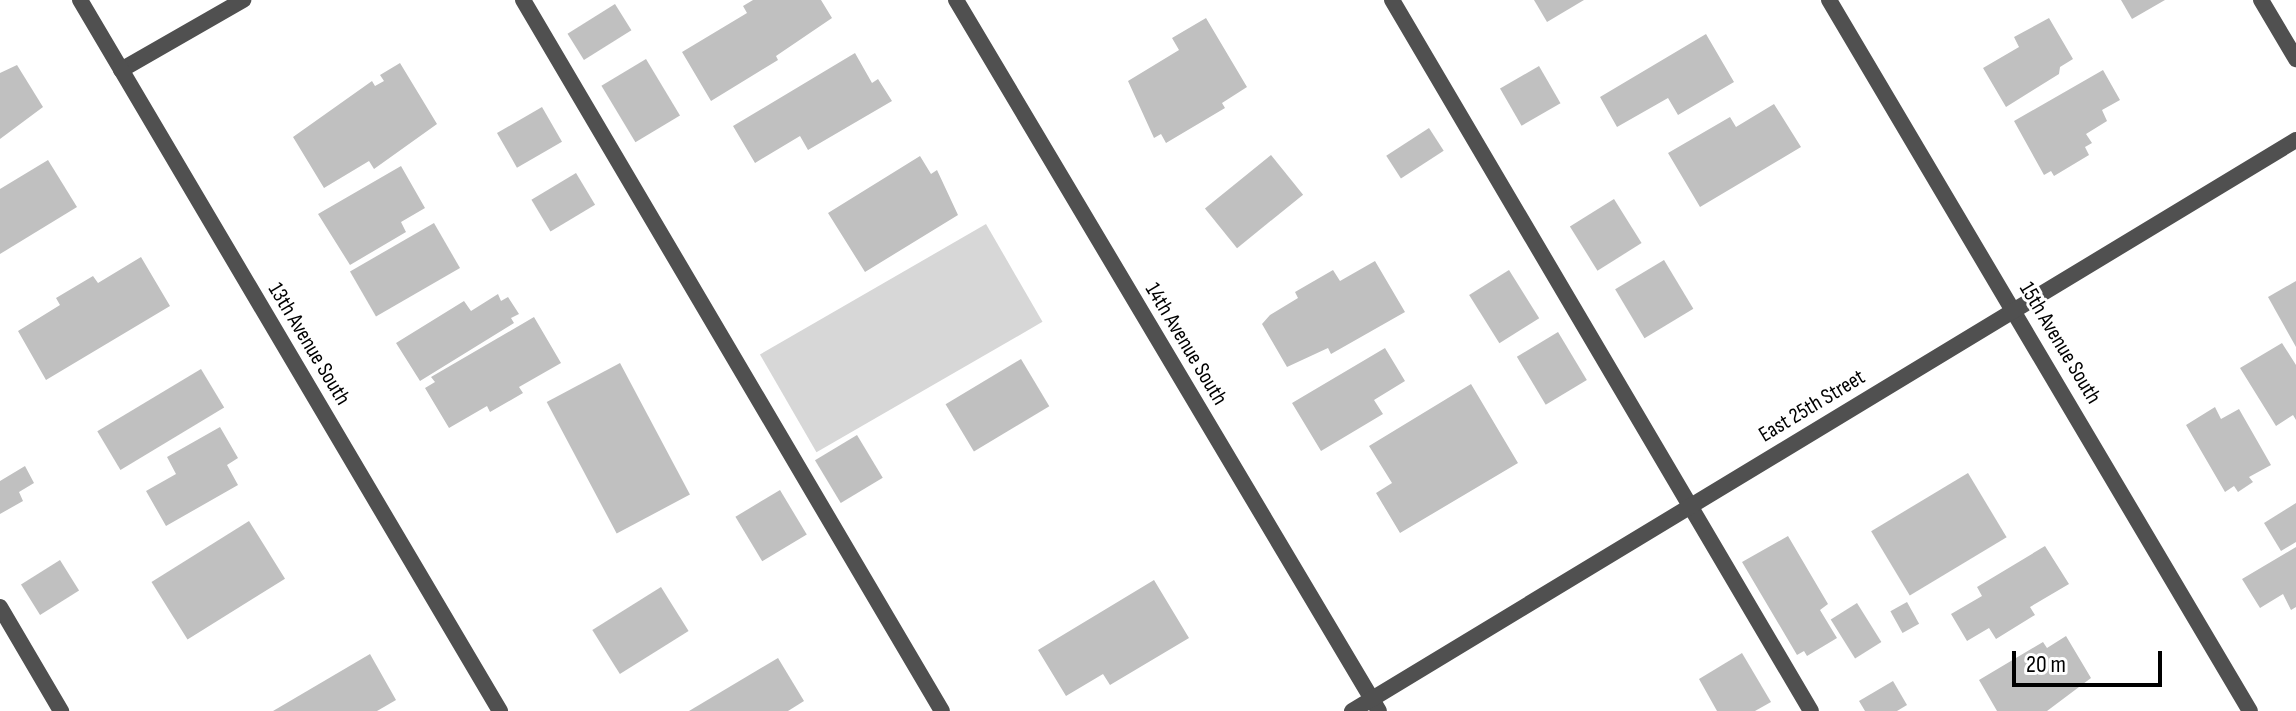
<!DOCTYPE html>
<html>
<head>
<meta charset="utf-8">
<style>
	body { margin:0 }
	#map { position:relative; width:2296px; height:711px; overflow:hidden; background:#fff; font-family:"Sofia Sans Condensed",sans-serif }
	div>[style] { position:absolute }
	.green>* { inset:0; background:#d7d7d7; transform-origin:0 0 }
	.building>* { inset:0; background:#c0c0c0; transform-origin:0 0 }
	.service>* { height:16px; margin:-8px; padding:0 8px; transform-origin:8px; border-radius:8px; background:#505050 }
	.minor>* { height:16px; margin:-8px; padding:0 8px; transform-origin:8px; border-radius:8px; background:#505050 }
	span { translate:-50% -50%; white-space:nowrap; text-align:center; line-height:1.15; -webkit-text-stroke:6px #fff; paint-order:stroke }
	.street-label { font-size:22px; color:#000 }
	.scale { position:absolute; left:2012px; top:651px; width:150px; height:36px; box-sizing:border-box; border:4px solid #000; border-top:0; padding-left:10px; font-size:24px; line-height:28px; white-space:nowrap; color:#000; -webkit-text-stroke:6px #fff; paint-order:stroke }
</style>
</head>
<body>
<div id="map">
	<div class="green">
		<i style="left:986px;top:224px;width:113px;height:261px;rotate:60deg"></i>
	</div>
	<div class="building">
		<i style="clip-path:polygon(753px 0,821px 0,832px 18px,776px 56px,778px 60px,711px 101px,682px 52px,747px 13px,743px 6px)"></i>
		<i style="clip-path:polygon(1534px 0,1584px 0,1547px 22px)"></i>
		<i style="clip-path:polygon(2121px 0,2165px 0,2132px 19px)"></i>
		<i style="left:615px;top:4px;width:31px;height:56px;rotate:58deg"></i>
		<i style="clip-path:polygon(1206px 18px,1247px 87px,1222px 103px,1225px 108px,1166px 143px,1161px 134px,1154px 138px,1128px 81px,1179px 50px,1172px 38px)"></i>
		<i style="clip-path:polygon(2049px 18px,2073px 59px,2060px 67px,2059px 74px,2006px 107px,1983px 68px,2019px 47px,2014px 37px)"></i>
		<i style="clip-path:polygon(1706px 34px,1734px 82px,1678px 115px,1668px 98px,1617px 127px,1600px 97px)"></i>
		<i style="clip-path:polygon(855px 53px,872px 83px,878px 79px,892px 101px,808px 150px,800px 136px,755px 163px,733px 126px)"></i>
		<i style="left:646px;top:59px;width:66px;height:52px;rotate:59deg"></i>
		<i style="clip-path:polygon(400px 63px,437px 124px,374px 169px,369px 161px,324px 188px,293px 137px,372px 81px,375px 86px,384px 81px,380px 75px)"></i>
		<i style="clip-path:polygon(17px 65px,43px 107px,0 139px,0 73px)"></i>
		<i style="left:1539px;top:66px;width:43px;height:45px;rotate:60deg"></i>
		<i style="clip-path:polygon(2103px 70px,2120px 100px,2102px 110px,2107px 121px,2086px 134px,2092px 143px,2085px 147px,2089px 155px,2054px 176px,2051px 171px,2044px 175px,2014px 121px)"></i>
		<i style="clip-path:polygon(1774px 104px,1801px 147px,1700px 207px,1668px 153px,1730px 117px,1736px 127px)"></i>
		<i style="left:542px;top:107px;width:40px;height:52px;rotate:60deg"></i>
		<i style="left:1429px;top:128px;width:27px;height:51px;rotate:57deg"></i>
		<i style="left:1271px;top:155px;width:51px;height:85px;rotate:51deg"></i>
		<i style="clip-path:polygon(920px 156px,931px 174px,937px 170px,958px 215px,865px 272px,828px 213px)"></i>
		<i style="clip-path:polygon(48px 160px,77px 207px,0 254px,0 189px)"></i>
		<i style="clip-path:polygon(401px 166px,425px 208px,401px 222px,406px 232px,350px 265px,318px 214px)"></i>
		<i style="left:576px;top:173px;width:37px;height:52px;rotate:59deg"></i>
		<i style="left:1614px;top:199px;width:52px;height:52px;rotate:58deg"></i>
		<i style="left:434px;top:223px;width:52px;height:97px;rotate:60deg"></i>
		<i style="clip-path:polygon(141px 257px,170px 306px,46px 380px,18px 331px,60px 305px,56px 298px,93px 276px,98px 283px)"></i>
		<i style="left:1664px;top:260px;width:57px;height:57px;rotate:59deg"></i>
		<i style="clip-path:polygon(1375px 261px,1405px 312px,1331px 354px,1328px 348px,1287px 367px,1262px 324px,1270px 315px,1298px 298px,1295px 292px,1333px 270px,1340px 281px)"></i>
		<i style="left:1509px;top:270px;width:57px;height:47px;rotate:58deg"></i>
		<i style="clip-path:polygon(2296px 281px,2296px 347px,2268px 297px)"></i>
		<i style="clip-path:polygon(498px 294px,501px 301px,508px 297px,519px 314px,511px 318px,514px 323px,420px 381px,396px 343px,464px 301px,471px 311px)"></i>
		<i style="clip-path:polygon(534px 317px,561px 363px,519px 387px,523px 393px,490px 412px,487px 406px,449px 428px,425px 388px,435px 382px,431px 377px)"></i>
		<i style="left:1558px;top:332px;width:56px;height:48px;rotate:59deg"></i>
		<i style="clip-path:polygon(2282px 343px,2296px 365px,2296px 420px,2293px 415px,2276px 426px,2240px 368px)"></i>
		<i style="clip-path:polygon(1385px 348px,1405px 381px,1374px 400px,1383px 414px,1321px 451px,1292px 403px)"></i>
		<i style="left:1021px;top:359px;width:55px;height:88px;rotate:59deg"></i>
		<i style="left:620px;top:363px;width:149px;height:83px;rotate:62deg"></i>
		<i style="left:201px;top:369px;width:45px;height:121px;rotate:59deg"></i>
		<i style="clip-path:polygon(1471px 384px,1518px 463px,1400px 533px,1376px 493px,1392px 483px,1369px 446px)"></i>
		<i style="clip-path:polygon(2215px 407px,2221px 419px,2239px 409px,2271px 465px,2249px 477px,2253px 482px,2238px 492px,2234px 486px,2225px 492px,2186px 425px)"></i>
		<i style="clip-path:polygon(220px 427px,238px 458px,227px 465px,238px 485px,166px 526px,146px 491px,176px 474px,167px 457px)"></i>
		<i style="left:857px;top:435px;width:50px;height:49px;rotate:59deg"></i>
		<i style="clip-path:polygon(25px 466px,34px 483px,19px 492px,23px 501px,0 514px,0 481px)"></i>
		<i style="left:1968px;top:473px;width:75px;height:113px;rotate:59deg"></i>
		<i style="left:780px;top:490px;width:52px;height:52px;rotate:59deg"></i>
		<i style="clip-path:polygon(2296px 503px,2296px 542px,2281px 551px,2264px 523px)"></i>
		<i style="left:249px;top:521px;width:68px;height:115px;rotate:58deg"></i>
		<i style="clip-path:polygon(1788px 536px,1828px 604px,1820px 610px,1837px 638px,1807px 656px,1804px 651px,1797px 655px,1742px 562px)"></i>
		<i style="clip-path:polygon(2045px 546px,2069px 584px,2030px 607px,2035px 615px,1996px 639px,1989px 628px,1967px 641px,1951px 614px,1982px 596px,1977px 587px)"></i>
		<i style="clip-path:polygon(2296px 547px,2296px 607px,2291px 610px,2283px 594px,2260px 608px,2242px 579px)"></i>
		<i style="left:60px;top:560px;width:36px;height:46px;rotate:58deg"></i>
		<i style="clip-path:polygon(1154px 580px,1189px 638px,1110px 685px,1103px 674px,1066px 696px,1038px 650px)"></i>
		<i style="left:661px;top:587px;width:52px;height:81px;rotate:58deg"></i>
		<i style="left:1907px;top:602px;width:25px;height:19px;rotate:61deg"></i>
		<i style="left:1857px;top:603px;width:46px;height:31px;rotate:58deg"></i>
		<i style="clip-path:polygon(2066px 636px,2091px 678px,2047px 711px,1997px 711px,1979px 680px,2043px 642px,2047px 648px)"></i>
		<i style="clip-path:polygon(1742px 653px,1771px 702px,1755px 711px,1717px 711px,1699px 679px)"></i>
		<i style="clip-path:polygon(370px 654px,396px 700px,377px 711px,273px 711px)"></i>
		<i style="clip-path:polygon(778px 658px,804px 701px,788px 711px,689px 711px)"></i>
		<i style="clip-path:polygon(1893px 681px,1907px 705px,1897px 711px,1865px 711px,1859px 701px)"></i>
	</div>
	<div class="service">
		<i style="left:523px;top:0;width:825px;rotate:59.49deg"></i>
		<i style="left:1392px;top:0;width:825px;rotate:59.49deg"></i>
		<i style="left:2261px;top:0;width:69px;rotate:59.3deg"></i>
		<i style="left:121px;top:70px;width:141px;rotate:-29.8deg"></i>
		<i style="left:0;top:607px;width:121px;rotate:59.6deg"></i>
	</div>
	<div class="minor">
		<i style="left:80px;top:0;width:826px;rotate:59.43deg"></i>
		<i style="left:956px;top:0;width:827px;rotate:59.25deg"></i>
		<i style="left:1829px;top:0;width:826px;rotate:59.37deg"></i>
		<i style="left:1352px;top:711px;width:1103px;rotate:-31.17deg"></i>
	</div>
	<div class="street-label">
		<span style="left:2060px;top:343px;rotate:59deg">15th Avenue South</span>
		<span style="left:309px;top:344px;rotate:59deg">13th Avenue South</span>
		<span style="left:1186px;top:344px;rotate:59deg">14th Avenue South</span>
		<span style="left:1812px;top:406px;rotate:-31deg">East 25th Street</span>
	</div>
	<div class="scale">20 m</div>
</div>
</body>
</html>
